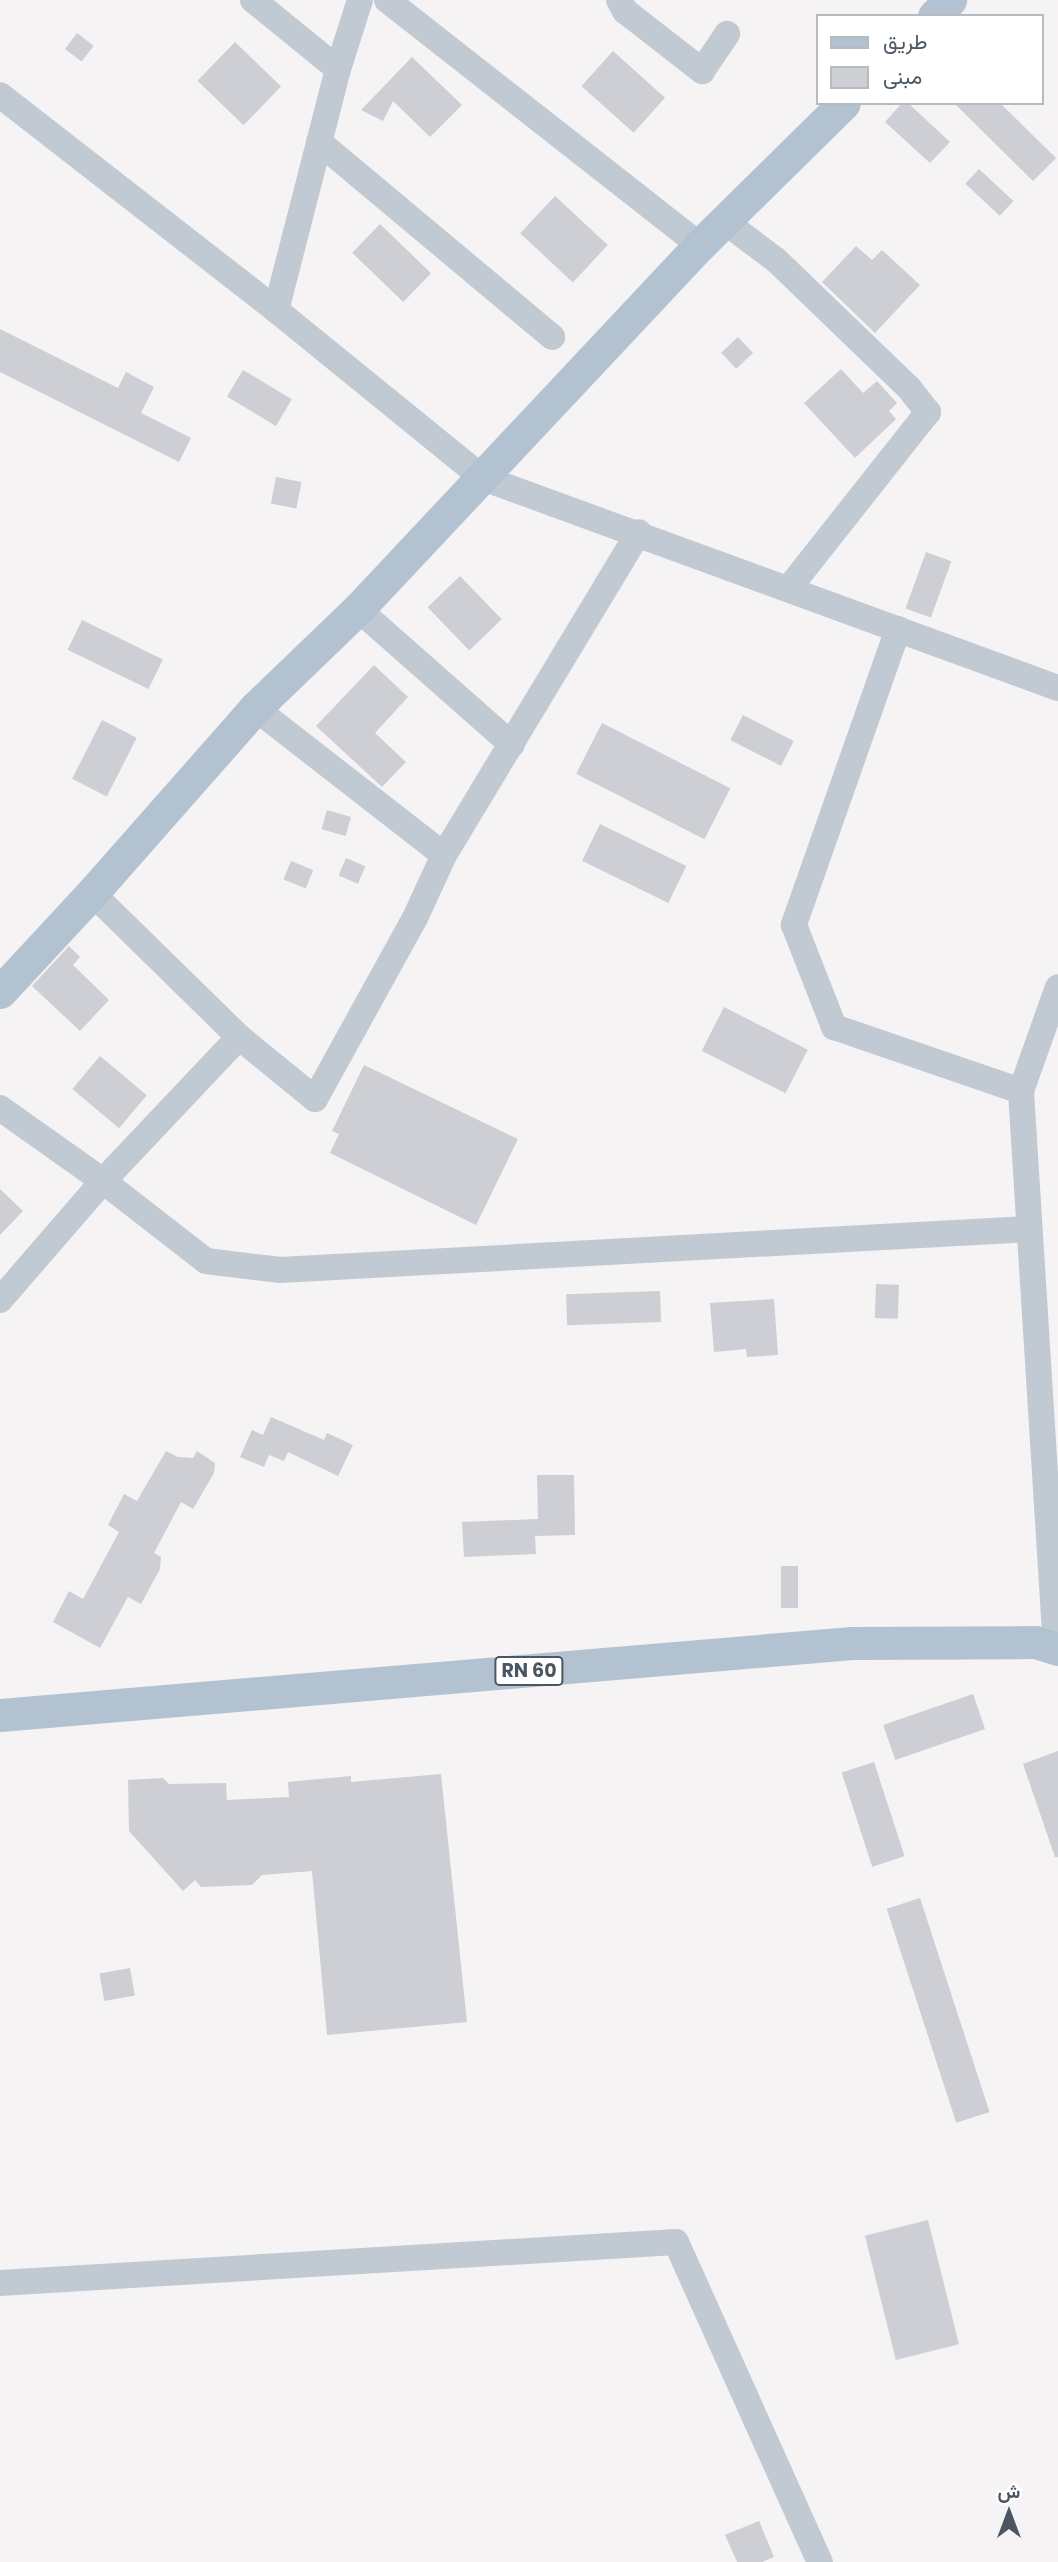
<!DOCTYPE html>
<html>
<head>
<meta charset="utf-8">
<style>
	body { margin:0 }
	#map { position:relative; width:1058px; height:2562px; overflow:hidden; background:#f5f3f3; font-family:Poppins,Vazirmatn,sans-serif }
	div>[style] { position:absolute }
	.building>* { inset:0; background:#cdcfd5; transform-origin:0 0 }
	.minor>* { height:26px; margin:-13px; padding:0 13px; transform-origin:13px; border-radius:13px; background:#c1cad2 }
	.major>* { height:33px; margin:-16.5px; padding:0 16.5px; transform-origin:16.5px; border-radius:16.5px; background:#b3c2d1 }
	span { translate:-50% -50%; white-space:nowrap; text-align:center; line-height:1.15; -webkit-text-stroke:5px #fff; paint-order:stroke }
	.shield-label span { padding:2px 5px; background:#fff; border:2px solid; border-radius:5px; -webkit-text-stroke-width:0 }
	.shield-label { font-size:19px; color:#4a5661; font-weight:700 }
	.legend { position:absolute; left:816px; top:14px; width:228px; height:91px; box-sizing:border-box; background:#fff; border:2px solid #b7bbc0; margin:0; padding:9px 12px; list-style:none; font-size:21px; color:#4a5661 }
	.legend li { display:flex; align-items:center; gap:14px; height:35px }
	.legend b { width:35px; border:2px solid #b7bbc0 }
	.north { position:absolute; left:974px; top:2478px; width:70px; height:70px; -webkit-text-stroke:5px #fff; paint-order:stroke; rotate:0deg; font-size:19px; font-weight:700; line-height:28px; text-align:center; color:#4a5661 }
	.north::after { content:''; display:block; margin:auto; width:24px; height:32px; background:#4a5661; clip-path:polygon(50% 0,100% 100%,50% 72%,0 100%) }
</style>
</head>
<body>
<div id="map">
	<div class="building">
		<i style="left:77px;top:33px;width:21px;height:20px;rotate:37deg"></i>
		<i style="left:235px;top:42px;width:64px;height:54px;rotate:44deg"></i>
		<i style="left:613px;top:51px;width:70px;height:47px;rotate:42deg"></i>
		<i style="clip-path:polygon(412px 57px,462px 105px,430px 137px,393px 101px,383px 121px,361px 110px)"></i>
		<i style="clip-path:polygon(902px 103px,908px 103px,950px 142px,930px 163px,885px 122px)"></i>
		<i style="clip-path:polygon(954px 103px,1000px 103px,1056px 158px,1033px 181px)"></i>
		<i style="left:979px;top:169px;width:47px;height:20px;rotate:43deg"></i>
		<i style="left:555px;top:196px;width:72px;height:51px;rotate:43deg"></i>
		<i style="left:380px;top:224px;width:71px;height:40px;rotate:44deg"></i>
		<i style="clip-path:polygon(856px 246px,872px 260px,882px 250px,920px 285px,875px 333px,822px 282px)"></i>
		<i style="clip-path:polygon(0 329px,118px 388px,126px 372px,154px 387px,141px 413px,191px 438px,179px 462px,0 372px)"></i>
		<i style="left:738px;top:337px;width:22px;height:23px;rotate:47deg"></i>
		<i style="clip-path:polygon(841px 369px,863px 393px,877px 381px,897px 403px,889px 411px,896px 419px,855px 458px,804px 403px)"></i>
		<i style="left:243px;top:370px;width:57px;height:31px;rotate:31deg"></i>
		<i style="left:276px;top:477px;width:26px;height:27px;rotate:11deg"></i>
		<i style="left:926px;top:552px;width:27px;height:60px;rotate:20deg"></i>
		<i style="left:460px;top:576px;width:60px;height:45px;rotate:46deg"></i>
		<i style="left:82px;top:620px;width:90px;height:33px;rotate:26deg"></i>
		<i style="clip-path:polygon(374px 665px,408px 697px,375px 733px,406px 762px,382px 787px,316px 726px)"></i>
		<i style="left:743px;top:715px;width:57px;height:28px;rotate:27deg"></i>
		<i style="left:102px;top:720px;width:39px;height:66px;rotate:27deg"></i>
		<i style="left:602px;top:723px;width:144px;height:57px;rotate:27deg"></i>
		<i style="left:327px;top:810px;width:25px;height:20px;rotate:16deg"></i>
		<i style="left:600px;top:824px;width:96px;height:41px;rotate:26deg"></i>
		<i style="left:346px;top:858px;width:21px;height:19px;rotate:23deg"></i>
		<i style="left:291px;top:861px;width:24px;height:20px;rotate:22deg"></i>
		<i style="clip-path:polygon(69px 946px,80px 957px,73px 965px,109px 1000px,80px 1031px,32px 986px)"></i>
		<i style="left:724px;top:1007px;width:94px;height:49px;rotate:27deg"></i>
		<i style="left:100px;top:1056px;width:61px;height:43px;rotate:40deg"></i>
		<i style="clip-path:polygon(364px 1065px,518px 1139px,476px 1225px,330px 1153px,339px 1134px,332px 1131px)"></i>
		<i style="clip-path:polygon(0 1189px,23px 1211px,0 1235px)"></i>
		<i style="left:876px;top:1284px;width:23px;height:34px;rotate:2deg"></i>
		<i style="left:660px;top:1291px;width:31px;height:94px;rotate:88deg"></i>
		<i style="clip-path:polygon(774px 1299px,778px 1355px,747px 1357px,746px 1349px,714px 1352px,710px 1303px)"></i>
		<i style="clip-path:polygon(271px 1417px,324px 1440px,327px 1433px,353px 1445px,338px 1476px,288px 1452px,284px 1461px,269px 1455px,264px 1467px,240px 1457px,252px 1430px,263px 1435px)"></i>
		<i style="clip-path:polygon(166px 1451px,178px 1457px,193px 1458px,197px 1451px,215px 1463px,214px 1473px,193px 1509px,181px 1502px,154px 1553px,161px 1557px,160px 1569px,141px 1604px,128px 1597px,100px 1648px,53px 1622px,69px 1591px,83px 1599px,119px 1532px,108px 1525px,124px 1494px,137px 1501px)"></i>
		<i style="clip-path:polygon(537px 1475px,574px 1475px,575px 1535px,535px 1536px,536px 1554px,464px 1557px,462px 1522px,538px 1519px)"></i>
		<i style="left:781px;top:1566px;width:17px;height:42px"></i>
		<i style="left:973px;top:1694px;width:37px;height:95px;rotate:71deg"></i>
		<i style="clip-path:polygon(1058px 1751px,1058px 1857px,1055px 1857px,1023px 1764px)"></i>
		<i style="left:874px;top:1762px;width:99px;height:34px;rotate:72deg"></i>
		<i style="clip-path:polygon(441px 1774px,467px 2022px,327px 2035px,312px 1871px,262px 1875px,252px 1885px,201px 1887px,195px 1880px,183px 1891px,129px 1831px,128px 1780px,163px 1778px,169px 1784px,226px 1783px,227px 1800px,289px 1797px,288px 1782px,351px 1776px,351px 1782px)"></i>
		<i style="left:920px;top:1898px;width:225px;height:35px;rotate:72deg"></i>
		<i style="left:130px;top:1968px;width:28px;height:31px;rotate:80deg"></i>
		<i style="left:928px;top:2220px;width:128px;height:65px;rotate:76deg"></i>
		<i style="clip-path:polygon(759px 2521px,774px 2557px,762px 2562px,737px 2562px,725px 2535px)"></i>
	</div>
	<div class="minor">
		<i style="left:253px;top:0;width:109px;rotate:39.1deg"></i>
		<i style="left:338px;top:69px;width:249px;rotate:104.4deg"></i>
		<i style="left:387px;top:0;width:397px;rotate:38.1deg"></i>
		<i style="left:619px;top:0;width:13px;rotate:61deg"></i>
		<i style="left:625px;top:11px;width:98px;rotate:37.9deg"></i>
		<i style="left:702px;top:71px;width:45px;rotate:-56deg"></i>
		<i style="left:338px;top:69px;width:72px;rotate:-72.3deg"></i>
		<i style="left:0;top:95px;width:350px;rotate:37.9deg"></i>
		<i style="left:276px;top:310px;width:267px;rotate:39.1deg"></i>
		<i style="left:483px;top:478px;width:612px;rotate:20.06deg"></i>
		<i style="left:319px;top:142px;width:304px;rotate:39.9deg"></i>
		<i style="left:724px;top:221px;width:65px;rotate:36.9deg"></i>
		<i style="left:776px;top:260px;width:185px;rotate:43.9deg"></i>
		<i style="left:909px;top:388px;width:31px;rotate:52deg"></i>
		<i style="left:928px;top:412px;width:224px;rotate:128.3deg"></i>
		<i style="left:358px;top:609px;width:205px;rotate:41.4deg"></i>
		<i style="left:898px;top:629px;width:314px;rotate:109.4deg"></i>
		<i style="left:794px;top:925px;width:110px;rotate:68.6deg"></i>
		<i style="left:834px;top:1027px;width:198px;rotate:18.9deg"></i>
		<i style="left:255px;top:708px;width:239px;rotate:37.9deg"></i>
		<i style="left:92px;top:893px;width:206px;rotate:44.4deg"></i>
		<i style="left:239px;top:1037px;width:98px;rotate:39.2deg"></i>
		<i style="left:315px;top:1099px;width:207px;rotate:-61.1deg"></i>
		<i style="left:415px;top:918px;width:69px;rotate:-65.3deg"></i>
		<i style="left:444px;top:855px;width:377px;rotate:-58.9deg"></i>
		<i style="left:0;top:1108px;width:126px;rotate:35.3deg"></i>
		<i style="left:103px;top:1181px;width:130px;rotate:37.8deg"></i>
		<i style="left:206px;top:1261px;width:75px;rotate:6.9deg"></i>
		<i style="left:280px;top:1270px;width:750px;rotate:-3.13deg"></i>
		<i style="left:0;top:1300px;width:157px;rotate:-49.1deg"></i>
		<i style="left:103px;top:1181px;width:198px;rotate:-46.6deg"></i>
		<i style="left:1056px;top:1648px;width:558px;rotate:-93.6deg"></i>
		<i style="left:1021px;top:1091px;width:110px;rotate:-70.4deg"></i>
		<i style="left:0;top:2283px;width:677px;rotate:-3.47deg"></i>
		<i style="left:676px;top:2242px;width:351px;rotate:65.8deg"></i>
	</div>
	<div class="major">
		<i style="left:934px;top:16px;width:23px;rotate:-45deg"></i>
		<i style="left:0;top:992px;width:135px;rotate:-47.1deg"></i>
		<i style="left:92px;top:893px;width:247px;rotate:-48.6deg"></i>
		<i style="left:255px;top:708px;width:143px;rotate:-43.9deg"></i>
		<i style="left:358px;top:609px;width:499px;rotate:-46.8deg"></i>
		<i style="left:700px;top:245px;width:202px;rotate:-44.6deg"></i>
		<i style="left:0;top:1715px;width:855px;rotate:-4.83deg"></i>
		<i style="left:852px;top:1643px;width:183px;rotate:-0.3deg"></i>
		<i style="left:1035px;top:1642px;width:24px;rotate:17deg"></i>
	</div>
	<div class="shield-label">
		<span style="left:529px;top:1671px">RN 60</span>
	</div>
	<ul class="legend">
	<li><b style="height:9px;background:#b3c2d1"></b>طريق</li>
	<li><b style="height:19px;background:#cdcfd5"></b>مبنى</li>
	</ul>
	<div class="north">ش</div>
</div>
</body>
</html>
